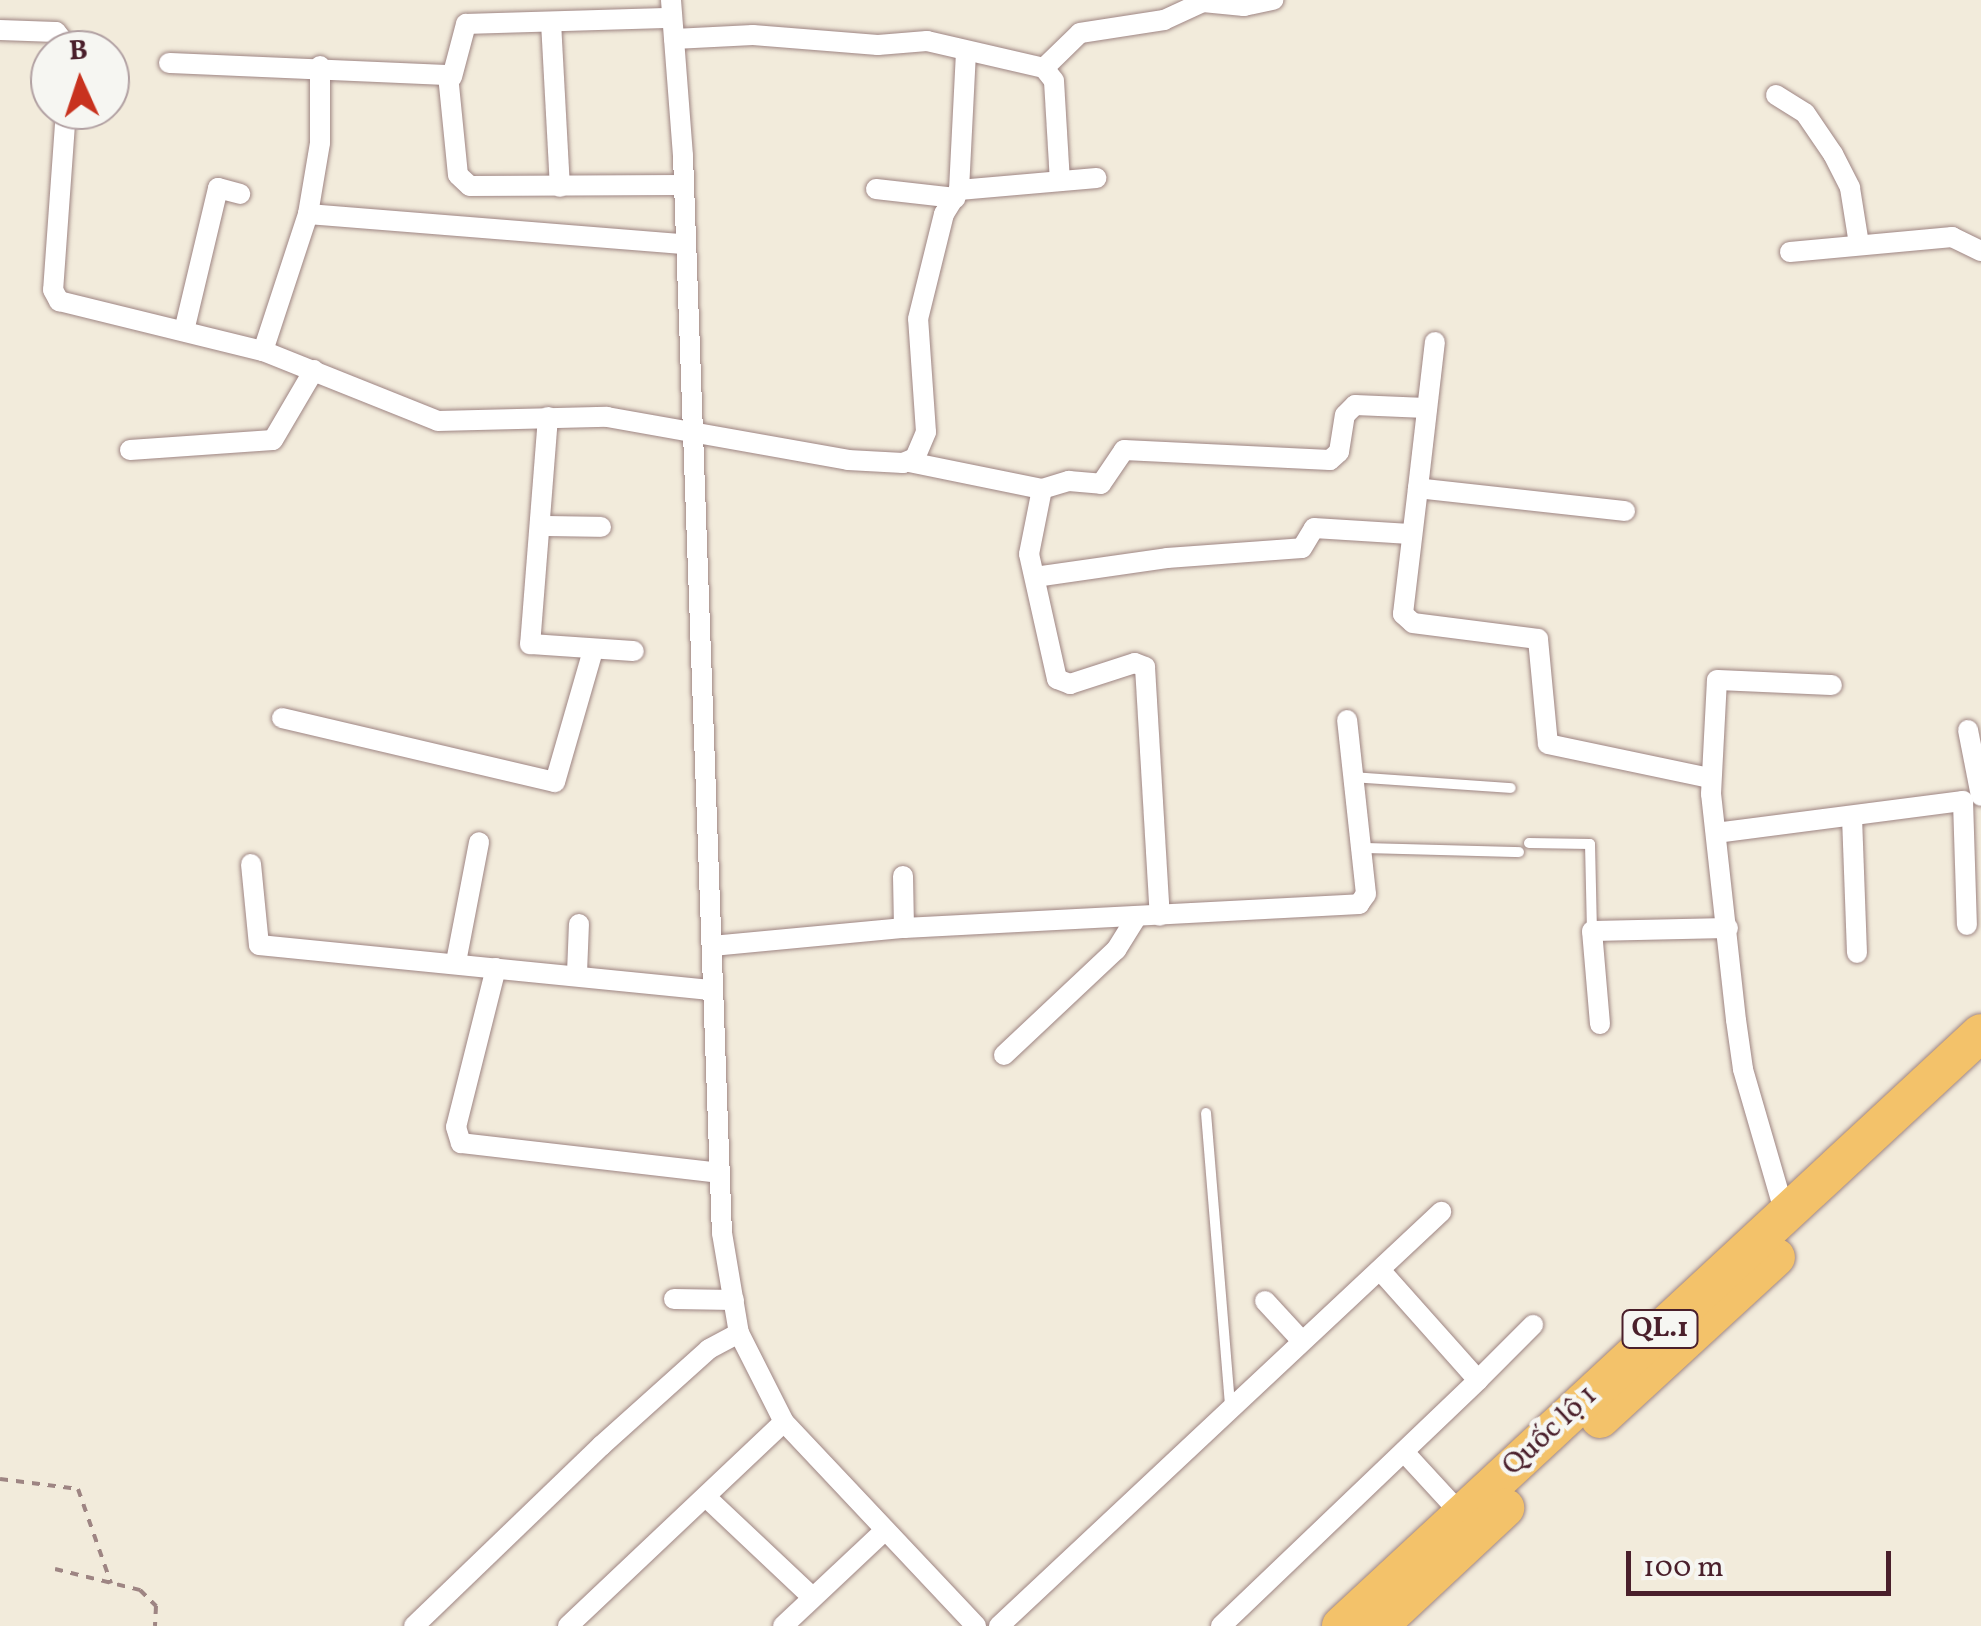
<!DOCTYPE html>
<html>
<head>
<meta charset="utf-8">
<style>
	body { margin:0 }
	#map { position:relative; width:1981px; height:1626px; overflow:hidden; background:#f2ebdb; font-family:Vollkorn,serif }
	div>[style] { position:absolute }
	.path>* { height:4px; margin-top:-2px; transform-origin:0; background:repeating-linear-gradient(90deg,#9e8583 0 8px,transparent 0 16px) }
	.roads { filter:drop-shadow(0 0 2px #9e8583) drop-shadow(0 0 2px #9e8583) }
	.lane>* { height:10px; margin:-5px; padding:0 5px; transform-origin:5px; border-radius:5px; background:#fff }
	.street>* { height:20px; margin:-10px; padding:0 10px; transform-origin:10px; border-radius:10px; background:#fff }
	.highway>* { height:38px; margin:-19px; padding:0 19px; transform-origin:19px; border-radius:19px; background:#f3c26a }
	span { translate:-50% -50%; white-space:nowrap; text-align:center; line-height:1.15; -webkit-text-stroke:9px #f6f6f2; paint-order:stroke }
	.shield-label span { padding:2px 8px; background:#f6f6f2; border:2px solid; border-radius:8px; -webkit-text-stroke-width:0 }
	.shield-label { font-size:28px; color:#4a1f2b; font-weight:700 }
	.street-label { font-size:30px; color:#4a1f2b }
	.north { position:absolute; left:30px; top:30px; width:100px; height:100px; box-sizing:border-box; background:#f6f6f2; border:2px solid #b1a0a2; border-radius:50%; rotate:357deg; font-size:28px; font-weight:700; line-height:40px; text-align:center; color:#4a1f2b }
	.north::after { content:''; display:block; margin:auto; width:35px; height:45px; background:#c8321e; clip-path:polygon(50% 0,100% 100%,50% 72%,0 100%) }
	.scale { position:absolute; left:1626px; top:1551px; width:265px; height:45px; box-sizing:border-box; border:5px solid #4a1f2b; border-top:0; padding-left:12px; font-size:30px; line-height:35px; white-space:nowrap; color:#4a1f2b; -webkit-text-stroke:8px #f6f6f2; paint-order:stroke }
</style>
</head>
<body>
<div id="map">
	<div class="path">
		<i style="left:0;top:1479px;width:79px;rotate:7.3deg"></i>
		<i style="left:78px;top:1489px;width:100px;rotate:70.7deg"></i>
		<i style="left:55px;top:1569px;width:88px;rotate:13.9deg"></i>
		<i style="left:140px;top:1590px;width:23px;rotate:45deg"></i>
		<i style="left:156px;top:1606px;width:20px;rotate:93deg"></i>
	</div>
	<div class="roads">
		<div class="lane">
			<i style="left:1353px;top:777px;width:158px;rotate:4deg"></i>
			<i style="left:1529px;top:843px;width:61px;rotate:0.9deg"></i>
			<i style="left:1590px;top:844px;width:87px;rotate:88.7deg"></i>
			<i style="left:1361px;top:848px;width:158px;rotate:1.5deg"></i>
			<i style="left:1206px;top:1113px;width:296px;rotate:85.3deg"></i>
		</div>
		<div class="street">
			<i style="left:671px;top:0;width:156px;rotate:85.6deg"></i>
			<i style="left:683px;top:156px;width:1078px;rotate:87.93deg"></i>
			<i style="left:722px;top:1233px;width:101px;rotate:80.4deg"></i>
			<i style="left:739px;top:1333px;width:100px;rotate:63.2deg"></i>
			<i style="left:784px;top:1422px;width:280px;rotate:46.7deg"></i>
			<i style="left:551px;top:22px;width:165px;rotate:86.9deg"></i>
			<i style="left:0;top:30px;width:56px;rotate:2deg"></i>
			<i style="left:56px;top:32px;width:23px;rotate:52deg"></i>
			<i style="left:674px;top:39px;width:79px;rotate:-2.9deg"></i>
			<i style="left:753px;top:35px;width:125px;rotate:4.6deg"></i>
			<i style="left:878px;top:45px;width:49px;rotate:-4.7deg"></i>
			<i style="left:927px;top:41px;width:120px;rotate:13deg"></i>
			<i style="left:1044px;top:68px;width:50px;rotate:-44.2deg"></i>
			<i style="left:1080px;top:33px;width:85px;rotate:-8.8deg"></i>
			<i style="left:1164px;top:20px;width:43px;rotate:-24.8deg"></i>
			<i style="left:1203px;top:2px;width:41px;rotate:5.6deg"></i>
			<i style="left:1244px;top:6px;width:30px;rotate:-12deg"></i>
			<i style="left:169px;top:63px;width:279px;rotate:2.5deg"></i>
			<i style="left:448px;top:75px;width:100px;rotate:84.3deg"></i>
			<i style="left:458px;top:175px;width:16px;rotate:43deg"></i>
			<i style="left:470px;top:186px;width:212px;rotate:-0.3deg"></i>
			<i style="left:1044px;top:68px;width:16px;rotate:52deg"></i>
			<i style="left:1054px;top:81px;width:100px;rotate:86.6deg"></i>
			<i style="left:452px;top:77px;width:55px;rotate:-75.2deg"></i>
			<i style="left:466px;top:24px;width:206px;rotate:-1.7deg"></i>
			<i style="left:1776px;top:95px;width:34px;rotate:32deg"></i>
			<i style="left:1805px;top:113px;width:50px;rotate:55.7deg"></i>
			<i style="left:1833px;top:154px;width:38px;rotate:63deg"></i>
			<i style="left:1850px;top:188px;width:57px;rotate:80.9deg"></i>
			<i style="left:66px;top:110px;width:180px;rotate:94.1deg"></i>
			<i style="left:53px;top:290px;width:13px;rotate:61deg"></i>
			<i style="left:59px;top:301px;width:210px;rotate:13.8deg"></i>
			<i style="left:263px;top:351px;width:188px;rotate:21.8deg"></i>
			<i style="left:438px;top:421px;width:169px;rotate:-1.4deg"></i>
			<i style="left:607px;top:417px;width:245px;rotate:10.1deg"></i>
			<i style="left:848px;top:460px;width:55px;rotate:3.1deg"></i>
			<i style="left:903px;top:463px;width:13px;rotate:-23deg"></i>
			<i style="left:915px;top:458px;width:28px;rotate:-67deg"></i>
			<i style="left:926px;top:432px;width:113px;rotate:-94deg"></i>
			<i style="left:918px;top:319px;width:108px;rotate:-76.1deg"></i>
			<i style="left:944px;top:214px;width:28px;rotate:-58deg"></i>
			<i style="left:959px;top:190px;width:139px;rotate:-87.1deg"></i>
			<i style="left:876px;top:189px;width:80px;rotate:6.5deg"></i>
			<i style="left:959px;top:190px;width:138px;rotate:-5deg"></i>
			<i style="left:308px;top:214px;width:376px;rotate:4.6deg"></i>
			<i style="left:1790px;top:252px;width:163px;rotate:-5.3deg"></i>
			<i style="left:1952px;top:237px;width:32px;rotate:26deg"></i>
			<i style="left:184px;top:331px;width:147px;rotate:-76.6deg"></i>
			<i style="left:218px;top:188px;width:23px;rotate:15deg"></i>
			<i style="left:263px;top:351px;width:144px;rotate:-71.8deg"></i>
			<i style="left:308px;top:214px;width:72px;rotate:-80.4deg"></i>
			<i style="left:320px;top:143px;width:77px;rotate:-90deg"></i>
			<i style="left:548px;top:417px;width:228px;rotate:94.5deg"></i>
			<i style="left:530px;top:644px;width:104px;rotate:3.9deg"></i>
			<i style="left:130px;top:450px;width:143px;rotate:-4deg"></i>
			<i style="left:273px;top:440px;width:81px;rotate:-59.6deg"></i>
			<i style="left:909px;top:462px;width:136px;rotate:11.5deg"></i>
			<i style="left:1042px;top:489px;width:66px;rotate:101.3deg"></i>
			<i style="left:1029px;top:554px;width:128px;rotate:77.4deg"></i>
			<i style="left:1057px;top:679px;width:14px;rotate:21deg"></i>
			<i style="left:1070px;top:684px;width:68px;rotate:-17.9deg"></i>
			<i style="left:1135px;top:663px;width:11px;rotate:22deg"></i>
			<i style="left:1145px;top:667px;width:249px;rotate:86.6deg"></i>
			<i style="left:1418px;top:488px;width:147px;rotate:-83.4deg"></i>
			<i style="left:1042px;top:489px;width:28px;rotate:-17deg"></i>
			<i style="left:1069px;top:481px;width:32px;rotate:5deg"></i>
			<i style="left:1101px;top:484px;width:41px;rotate:-55.9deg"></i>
			<i style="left:1124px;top:450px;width:206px;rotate:2.8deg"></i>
			<i style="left:1330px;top:460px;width:12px;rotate:-42deg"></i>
			<i style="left:1339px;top:452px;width:37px;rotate:-81deg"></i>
			<i style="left:1345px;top:415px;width:14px;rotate:-45deg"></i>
			<i style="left:1355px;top:405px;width:71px;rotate:2.4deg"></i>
			<i style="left:1625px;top:511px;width:208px;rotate:-173.7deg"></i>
			<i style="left:1418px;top:488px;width:127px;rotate:96.8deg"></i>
			<i style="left:1403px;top:614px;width:13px;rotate:42deg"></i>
			<i style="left:1413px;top:623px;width:126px;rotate:7.3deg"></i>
			<i style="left:1538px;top:639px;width:105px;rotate:84.6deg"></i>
			<i style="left:1548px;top:744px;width:166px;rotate:11.9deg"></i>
			<i style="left:540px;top:526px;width:61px;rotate:0.9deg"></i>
			<i style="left:1035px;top:577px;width:133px;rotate:-8.2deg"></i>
			<i style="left:1167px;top:558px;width:135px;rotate:-4.2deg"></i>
			<i style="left:1302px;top:548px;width:23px;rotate:-59deg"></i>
			<i style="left:1314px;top:528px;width:96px;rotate:3.6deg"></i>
			<i style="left:282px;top:718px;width:280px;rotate:13.2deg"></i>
			<i style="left:555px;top:782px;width:137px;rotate:-73.9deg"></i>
			<i style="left:1968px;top:730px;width:67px;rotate:78.9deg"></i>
			<i style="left:1852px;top:817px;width:136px;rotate:87.9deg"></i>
			<i style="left:1716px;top:833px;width:249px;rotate:-7.4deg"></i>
			<i style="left:1963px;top:801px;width:124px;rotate:88.2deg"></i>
			<i style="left:251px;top:864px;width:81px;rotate:84.4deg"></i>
			<i style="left:259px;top:945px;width:456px;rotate:5.7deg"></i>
			<i style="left:903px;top:876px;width:52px;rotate:88.9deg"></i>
			<i style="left:712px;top:946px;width:193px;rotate:-5.4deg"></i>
			<i style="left:904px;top:928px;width:456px;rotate:-3deg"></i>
			<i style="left:1359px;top:904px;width:12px;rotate:-55deg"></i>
			<i style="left:1366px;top:894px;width:175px;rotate:-96.2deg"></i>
			<i style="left:456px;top:962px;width:122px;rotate:-79.1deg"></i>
			<i style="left:496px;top:968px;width:164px;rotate:104.1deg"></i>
			<i style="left:456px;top:1127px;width:17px;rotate:73deg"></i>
			<i style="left:461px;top:1143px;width:260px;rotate:6.6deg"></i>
			<i style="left:577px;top:973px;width:49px;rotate:-87.7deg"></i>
			<i style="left:1600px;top:1024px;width:93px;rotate:-94.9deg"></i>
			<i style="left:1592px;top:931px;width:136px;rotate:-1.3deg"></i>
			<i style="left:1004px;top:1055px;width:154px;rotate:-43.2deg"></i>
			<i style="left:1116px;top:950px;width:38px;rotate:-58deg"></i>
			<i style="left:1785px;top:1214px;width:151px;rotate:-106.2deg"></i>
			<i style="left:1743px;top:1069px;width:49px;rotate:-98.1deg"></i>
			<i style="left:1736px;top:1020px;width:227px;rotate:-96.3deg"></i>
			<i style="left:1711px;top:794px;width:114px;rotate:-87deg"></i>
			<i style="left:1717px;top:680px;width:115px;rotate:2.5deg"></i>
			<i style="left:674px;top:1299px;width:60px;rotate:1deg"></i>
			<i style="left:1265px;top:1301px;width:53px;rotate:47.3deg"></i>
			<i style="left:1478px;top:1380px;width:78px;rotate:-45deg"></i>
			<i style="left:1404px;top:1452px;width:84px;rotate:47.4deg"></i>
			<i style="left:706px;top:1497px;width:146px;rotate:43.3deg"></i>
			<i style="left:414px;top:1626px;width:260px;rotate:-43.9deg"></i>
			<i style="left:601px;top:1446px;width:145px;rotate:-41.9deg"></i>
			<i style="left:709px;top:1349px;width:34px;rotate:-28deg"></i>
			<i style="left:568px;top:1626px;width:297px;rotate:-43.4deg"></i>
			<i style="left:783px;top:1626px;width:139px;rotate:-43.2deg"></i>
			<i style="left:999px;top:1626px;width:606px;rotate:-43.13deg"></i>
			<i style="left:1221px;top:1626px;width:356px;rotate:-43.7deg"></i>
			<i style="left:1478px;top:1380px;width:147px;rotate:-131.7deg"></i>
		</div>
		<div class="highway">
			<i style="left:1600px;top:1419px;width:239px;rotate:-42.6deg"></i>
			<i style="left:1341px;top:1626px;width:872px;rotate:-42.82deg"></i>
			<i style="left:1379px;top:1626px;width:173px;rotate:-43.1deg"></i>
		</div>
	</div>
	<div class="shield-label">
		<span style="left:1660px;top:1329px">QL.1</span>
	</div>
	<div class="street-label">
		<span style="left:1550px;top:1431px;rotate:-43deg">Quốc lộ 1</span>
	</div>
	<div class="north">B</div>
	<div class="scale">100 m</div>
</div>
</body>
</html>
